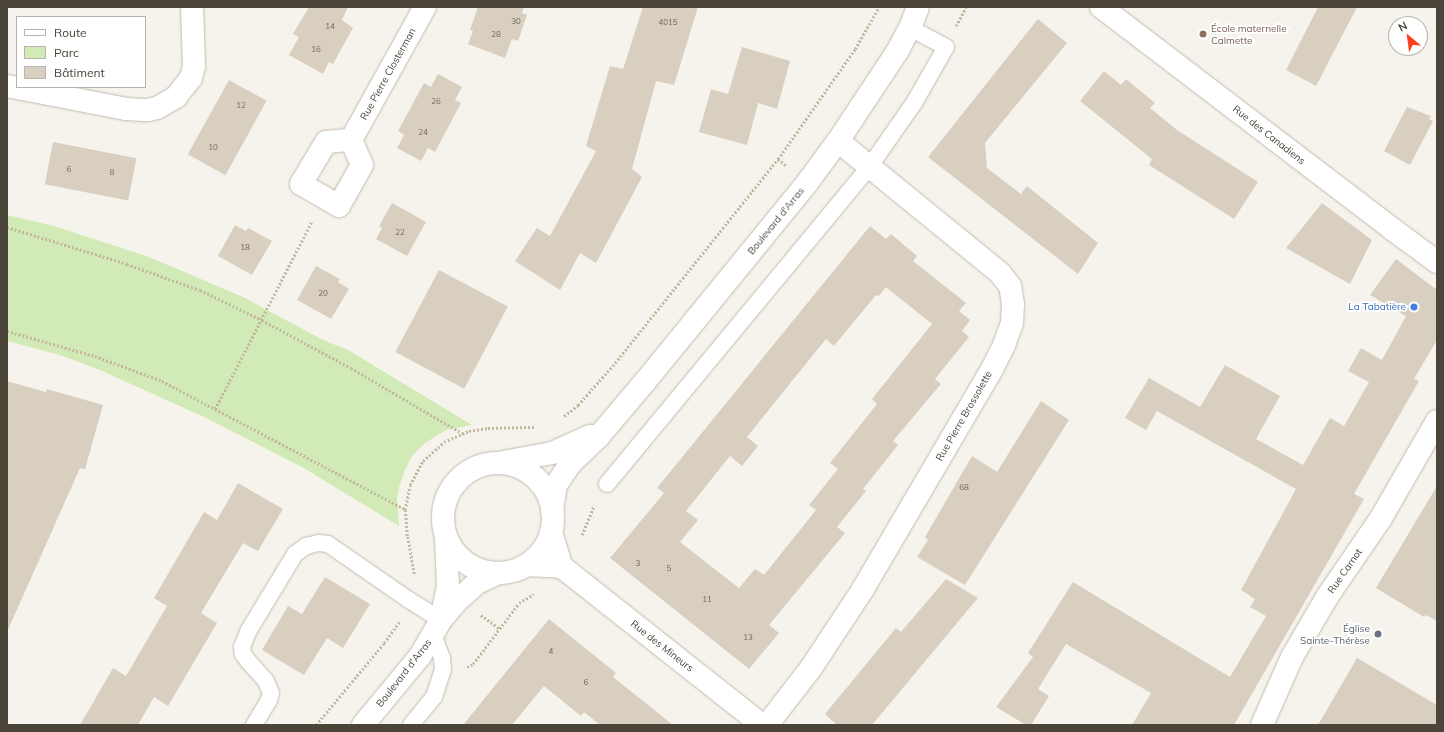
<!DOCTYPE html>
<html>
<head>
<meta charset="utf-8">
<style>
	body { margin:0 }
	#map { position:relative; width:1444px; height:732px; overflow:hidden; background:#f6f3ec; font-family:Mulish,sans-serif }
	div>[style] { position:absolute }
	.green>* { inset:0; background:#d2eab5 }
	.building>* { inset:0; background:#d8cfc1; transform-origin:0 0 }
	.path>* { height:2.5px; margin-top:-1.25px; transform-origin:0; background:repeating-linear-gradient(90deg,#c4b79f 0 2px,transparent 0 4px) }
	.roads { filter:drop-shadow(0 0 1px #c2bbae) drop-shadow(0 0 1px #c2bbae) }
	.service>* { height:16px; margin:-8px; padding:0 8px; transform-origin:8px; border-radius:8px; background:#fff }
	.minor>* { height:22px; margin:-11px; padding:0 11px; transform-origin:11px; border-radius:11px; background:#fff }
	.tertiary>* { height:22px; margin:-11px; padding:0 11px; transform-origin:11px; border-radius:11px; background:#fff }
	.tertiary>.ring { margin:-11px; padding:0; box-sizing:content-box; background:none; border:22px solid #fff; border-radius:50% }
	.dots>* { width:11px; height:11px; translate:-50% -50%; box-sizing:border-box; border:2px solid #fff; border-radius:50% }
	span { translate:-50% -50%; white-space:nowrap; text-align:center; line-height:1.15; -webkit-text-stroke:3.5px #fff; paint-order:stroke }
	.number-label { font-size:8px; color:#6e675b }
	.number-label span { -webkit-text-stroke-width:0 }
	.education-label { font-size:10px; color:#785e54 }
	.left { translate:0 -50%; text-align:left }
	.street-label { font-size:10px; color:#4b4439 }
	.shop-label { font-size:10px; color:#366cbe }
	.right { translate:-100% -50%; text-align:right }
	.worship-label { font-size:10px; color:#5b616d }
	.frame { position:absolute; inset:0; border:8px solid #4b4439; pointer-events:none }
	.legend { position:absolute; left:16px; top:16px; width:130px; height:72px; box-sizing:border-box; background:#fff; border:1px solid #b7b4b0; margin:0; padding:5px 7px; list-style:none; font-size:12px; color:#4b4439 }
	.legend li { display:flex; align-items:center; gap:8px; height:20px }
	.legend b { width:20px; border:1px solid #b7b4b0 }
	.north { position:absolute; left:1388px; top:16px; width:40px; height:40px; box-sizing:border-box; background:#fff; border:1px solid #b7b4b0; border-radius:50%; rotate:331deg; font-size:11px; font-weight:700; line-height:16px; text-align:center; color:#4b4439 }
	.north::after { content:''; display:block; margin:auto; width:14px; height:18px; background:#fc3f1d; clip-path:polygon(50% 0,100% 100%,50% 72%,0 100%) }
</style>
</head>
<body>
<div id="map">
	<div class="green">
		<i style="clip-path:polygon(7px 215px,54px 226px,149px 257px,243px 297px,323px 340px,348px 350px,472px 425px,446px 430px,425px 443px,412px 456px,405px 470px,399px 487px,397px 499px,399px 526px,302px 467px,204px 417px,100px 370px,60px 355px,7px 341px)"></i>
	</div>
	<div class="building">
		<i style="clip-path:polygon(309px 7px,348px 7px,342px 20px,353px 28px,333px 64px,329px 62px,323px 74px,289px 55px,299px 37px,293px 34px)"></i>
		<i style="clip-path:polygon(478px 7px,524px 7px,522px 13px,527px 15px,518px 41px,512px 39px,505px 58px,468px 44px,473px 31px,470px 30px)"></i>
		<i style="clip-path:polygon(643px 7px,698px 7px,674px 85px,656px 81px,632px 169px,642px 177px,596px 263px,580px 253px,560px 290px,515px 261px,537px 228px,550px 236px,596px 151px,586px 146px,610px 66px,623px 69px)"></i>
		<i style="clip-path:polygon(1318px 7px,1357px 7px,1316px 86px,1286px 70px)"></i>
		<i style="clip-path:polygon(1038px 19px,1067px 43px,985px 143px,987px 168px,1021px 194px,1027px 186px,1098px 243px,1078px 274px,928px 157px)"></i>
		<i style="clip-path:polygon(742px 47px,790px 61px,777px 109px,758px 103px,747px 145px,699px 132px,711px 89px,728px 94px)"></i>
		<i style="clip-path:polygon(1104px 71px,1121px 85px,1126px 79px,1155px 103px,1150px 108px,1177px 130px,1258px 182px,1234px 219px,1149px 165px,1152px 159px,1080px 101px)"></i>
		<i style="clip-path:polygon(438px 74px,462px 87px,455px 100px,461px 103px,435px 152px,428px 148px,421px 161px,397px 148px,404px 135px,398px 131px,424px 83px,431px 87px)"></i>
		<i style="left:229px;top:80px;width:43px;height:85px;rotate:29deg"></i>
		<i style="clip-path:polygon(1407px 107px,1431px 116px,1429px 119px,1433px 121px,1410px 165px,1384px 151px)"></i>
		<i style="left:53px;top:142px;width:85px;height:43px;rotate:11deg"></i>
		<i style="clip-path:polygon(392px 203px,426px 222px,407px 256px,376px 239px,382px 228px,379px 226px)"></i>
		<i style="clip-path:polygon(1322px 203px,1372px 240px,1350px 284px,1286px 248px)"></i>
		<i style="clip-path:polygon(235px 225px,246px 231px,248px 228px,272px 241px,252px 275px,218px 256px)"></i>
		<i style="clip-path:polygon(evenodd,870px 226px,886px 239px,891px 234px,917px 256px,913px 261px,966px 303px,959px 311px,970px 320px,962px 331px,969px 337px,935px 379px,941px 384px,893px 441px,898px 445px,863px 489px,866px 491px,837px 527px,845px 533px,769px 625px,779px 633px,749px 669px,610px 558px,664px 493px,657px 488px,870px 226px,886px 287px,932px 324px,872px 399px,877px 404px,830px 463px,838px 469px,809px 505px,816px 510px,764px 575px,755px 569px,739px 588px,680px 542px,698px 520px,686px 511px,730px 456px,742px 466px,758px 446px,747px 437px,796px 376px,826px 339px,834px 346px,876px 295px,879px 296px,886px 287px)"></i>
		<i style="clip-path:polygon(1396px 259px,1437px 290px,1437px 340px,1414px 379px,1419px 381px,1354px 494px,1364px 499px,1234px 725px,1132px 725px,1151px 693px,1066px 644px,1038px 689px,1049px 696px,1031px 725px,1026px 725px,996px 707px,1033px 657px,1028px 653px,1073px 582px,1230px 677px,1266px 616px,1250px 607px,1255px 599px,1241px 590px,1296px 489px,1157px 411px,1146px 430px,1125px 418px,1149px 378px,1200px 407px,1225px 365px,1280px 396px,1256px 439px,1303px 465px,1330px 418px,1344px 426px,1369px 382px,1348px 371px,1361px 348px,1382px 360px,1406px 316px,1370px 295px)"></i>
		<i style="clip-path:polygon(316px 266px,340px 279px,338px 282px,349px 289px,331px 319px,297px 300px)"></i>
		<i style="left:439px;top:270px;width:78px;height:93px;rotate:28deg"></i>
		<i style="clip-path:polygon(7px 381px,46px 392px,47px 389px,103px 405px,85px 469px,80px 468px,7px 632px)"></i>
		<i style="clip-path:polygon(1041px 401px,1069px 420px,965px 585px,917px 557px,928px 540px,925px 537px,972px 456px,997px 472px)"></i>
		<i style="clip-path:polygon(238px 483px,283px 509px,258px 551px,243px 543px,201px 613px,217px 623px,168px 706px,154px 697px,138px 725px,80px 725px,113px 668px,126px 676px,167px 606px,154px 598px,204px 512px,217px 520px)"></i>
		<i style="clip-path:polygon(1437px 486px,1437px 621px,1426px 615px,1424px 617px,1376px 588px)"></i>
		<i style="clip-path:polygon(325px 577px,370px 604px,343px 648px,327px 638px,304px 675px,262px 650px,288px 606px,302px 614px)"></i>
		<i style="clip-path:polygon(946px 579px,978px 598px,977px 599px,872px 725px,837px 725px,825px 714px,896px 628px,901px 632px)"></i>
		<i style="clip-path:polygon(549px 619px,616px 673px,613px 677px,673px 725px,600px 725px,584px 712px,581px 716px,544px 686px,512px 725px,463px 725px)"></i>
		<i style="clip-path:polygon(1357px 658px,1437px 705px,1437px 725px,1318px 725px)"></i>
	</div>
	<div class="path">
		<i style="left:956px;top:26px;width:21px;rotate:-62deg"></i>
		<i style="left:778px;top:159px;width:11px;rotate:38deg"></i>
		<i style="left:7px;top:227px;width:126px;rotate:17.1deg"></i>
		<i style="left:127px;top:264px;width:77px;rotate:19.6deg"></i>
		<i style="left:200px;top:290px;width:69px;rotate:25.8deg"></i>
		<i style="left:262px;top:320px;width:101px;rotate:28.3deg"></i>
		<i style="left:351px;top:368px;width:129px;rotate:30.4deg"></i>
		<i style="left:7px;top:331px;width:91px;rotate:15.9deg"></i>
		<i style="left:95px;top:356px;width:72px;rotate:20.5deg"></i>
		<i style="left:162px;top:381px;width:275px;rotate:27.8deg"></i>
		<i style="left:215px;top:409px;width:212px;rotate:-62.7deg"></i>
		<i style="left:564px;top:416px;width:18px;rotate:-38deg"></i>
		<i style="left:578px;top:405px;width:56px;rotate:-48.6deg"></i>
		<i style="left:615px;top:363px;width:261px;rotate:-51.4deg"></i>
		<i style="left:778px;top:159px;width:134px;rotate:-55deg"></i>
		<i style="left:855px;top:49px;width:48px;rotate:-60.3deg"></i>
		<i style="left:582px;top:535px;width:32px;rotate:-68deg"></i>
		<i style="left:414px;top:574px;width:39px;rotate:-100deg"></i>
		<i style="left:407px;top:536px;width:26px;rotate:-94deg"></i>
		<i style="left:405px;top:510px;width:25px;rotate:-79deg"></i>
		<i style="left:410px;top:485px;width:27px;rotate:-62deg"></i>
		<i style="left:423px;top:461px;width:28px;rotate:-42deg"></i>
		<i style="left:444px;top:442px;width:27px;rotate:-24deg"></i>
		<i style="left:469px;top:431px;width:19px;rotate:-9deg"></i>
		<i style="left:488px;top:428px;width:46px;rotate:-1.2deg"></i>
		<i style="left:481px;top:615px;width:24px;rotate:36deg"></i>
		<i style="left:467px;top:667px;width:7px;rotate:-27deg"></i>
		<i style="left:473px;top:664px;width:76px;rotate:-53deg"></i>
		<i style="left:519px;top:603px;width:17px;rotate:-31deg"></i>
		<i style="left:316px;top:725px;width:107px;rotate:-50.3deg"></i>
		<i style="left:384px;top:643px;width:26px;rotate:-54deg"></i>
	</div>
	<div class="roads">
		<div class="service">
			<i style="left:607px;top:484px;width:413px;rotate:-50.4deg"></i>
			<i style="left:870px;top:166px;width:77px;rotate:-55.1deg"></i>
			<i style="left:914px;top:103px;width:64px;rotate:-60.3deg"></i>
			<i style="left:946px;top:47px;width:41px;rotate:-152.2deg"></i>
			<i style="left:254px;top:725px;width:29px;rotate:-59deg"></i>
			<i style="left:269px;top:700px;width:7px;rotate:-74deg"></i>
			<i style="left:271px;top:693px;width:13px;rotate:-113deg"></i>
			<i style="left:266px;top:681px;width:27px;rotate:-132deg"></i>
			<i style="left:248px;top:661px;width:9px;rotate:-126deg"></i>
			<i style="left:243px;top:654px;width:7px;rotate:-98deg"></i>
			<i style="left:242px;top:647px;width:18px;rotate:-68deg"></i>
			<i style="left:249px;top:630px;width:89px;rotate:-58.8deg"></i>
			<i style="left:295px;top:554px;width:14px;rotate:-36deg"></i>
			<i style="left:306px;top:546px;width:13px;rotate:-13deg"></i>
			<i style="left:319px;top:543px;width:9px;rotate:6deg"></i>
			<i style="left:328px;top:544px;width:98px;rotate:34.7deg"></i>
			<i style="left:409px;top:600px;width:38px;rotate:32deg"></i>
			<i style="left:411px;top:725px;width:36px;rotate:-51deg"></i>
			<i style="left:434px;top:697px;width:28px;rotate:-72deg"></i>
			<i style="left:443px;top:670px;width:12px;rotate:-95deg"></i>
			<i style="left:442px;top:658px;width:25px;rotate:-111deg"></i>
		</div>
		<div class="minor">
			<i style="left:1101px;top:7px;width:366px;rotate:37.3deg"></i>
			<i style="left:1392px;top:229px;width:56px;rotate:36.3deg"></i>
			<i style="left:7px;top:86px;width:121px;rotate:10.9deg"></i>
			<i style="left:126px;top:109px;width:22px;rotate:3deg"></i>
			<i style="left:148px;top:110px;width:9px;rotate:-13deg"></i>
			<i style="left:157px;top:108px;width:22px;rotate:-30deg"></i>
			<i style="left:176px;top:97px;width:24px;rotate:-52deg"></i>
			<i style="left:191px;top:78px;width:12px;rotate:-76deg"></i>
			<i style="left:194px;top:66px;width:59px;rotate:-91.9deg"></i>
			<i style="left:351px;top:140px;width:27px;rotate:66deg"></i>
			<i style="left:362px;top:165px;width:47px;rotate:119.3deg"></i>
			<i style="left:339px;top:206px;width:44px;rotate:-149.9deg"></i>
			<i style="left:301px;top:184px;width:49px;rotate:-59.2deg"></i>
			<i style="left:326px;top:142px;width:25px;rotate:-5deg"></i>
			<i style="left:351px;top:140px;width:152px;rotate:-60.9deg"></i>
			<i style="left:551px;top:532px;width:37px;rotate:73deg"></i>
			<i style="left:562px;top:567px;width:255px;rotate:38.3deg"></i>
			<i style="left:526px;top:565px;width:36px;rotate:3deg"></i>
			<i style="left:767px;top:725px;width:72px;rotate:-52.3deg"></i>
			<i style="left:811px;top:668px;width:95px;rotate:-56.6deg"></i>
			<i style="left:863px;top:589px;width:257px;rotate:-59.6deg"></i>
			<i style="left:993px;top:367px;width:25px;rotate:-63deg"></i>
			<i style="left:1004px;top:345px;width:23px;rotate:-70deg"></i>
			<i style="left:1012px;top:323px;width:19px;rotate:-87deg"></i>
			<i style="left:1013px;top:304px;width:18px;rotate:-99deg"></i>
			<i style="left:1010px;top:286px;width:16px;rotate:-128deg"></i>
			<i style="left:1000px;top:273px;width:209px;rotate:-140.8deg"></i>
			<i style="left:1262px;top:725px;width:74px;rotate:-66.2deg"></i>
			<i style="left:1292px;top:657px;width:69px;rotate:-59.7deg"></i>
			<i style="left:1327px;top:597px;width:96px;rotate:-55.6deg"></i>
			<i style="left:1381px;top:518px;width:112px;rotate:-60deg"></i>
		</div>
		<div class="tertiary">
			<i style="left:503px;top:462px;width:50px;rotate:-10.4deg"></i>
			<i style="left:552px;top:453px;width:42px;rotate:-24.1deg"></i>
			<i class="ring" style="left:443px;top:463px;width:88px;height:88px"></i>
			<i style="left:552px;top:510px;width:25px;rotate:-81deg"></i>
			<i style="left:556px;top:485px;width:25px;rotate:-56deg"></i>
			<i style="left:570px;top:464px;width:40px;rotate:-44deg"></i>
			<i style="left:599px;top:436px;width:70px;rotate:-49.7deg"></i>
			<i style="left:644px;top:383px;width:258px;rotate:-50.8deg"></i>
			<i style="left:807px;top:183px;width:52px;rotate:-53.6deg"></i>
			<i style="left:838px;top:141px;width:107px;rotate:-56.5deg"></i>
			<i style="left:897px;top:52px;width:27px;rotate:-62deg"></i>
			<i style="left:910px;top:28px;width:22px;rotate:-69deg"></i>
			<i style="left:441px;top:619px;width:34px;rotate:-78deg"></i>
			<i style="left:448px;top:586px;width:48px;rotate:-92.4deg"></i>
			<i style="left:363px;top:725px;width:89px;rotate:-50.4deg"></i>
			<i style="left:420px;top:656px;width:42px;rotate:-59.7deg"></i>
			<i style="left:441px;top:620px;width:26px;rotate:-50deg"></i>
			<i style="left:458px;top:600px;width:25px;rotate:-42deg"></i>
			<i style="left:477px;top:583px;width:23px;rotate:-25deg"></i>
		</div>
	</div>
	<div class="dots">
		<i style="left:1203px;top:34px;background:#8d6e63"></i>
		<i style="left:1414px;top:307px;background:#3f7fe0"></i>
		<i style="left:1378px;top:634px;background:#6b7280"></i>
	</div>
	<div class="number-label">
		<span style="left:516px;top:22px">30</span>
		<span style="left:668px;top:23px">4015</span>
		<span style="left:330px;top:27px">14</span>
		<span style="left:496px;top:35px">28</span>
		<span style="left:316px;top:50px">16</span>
		<span style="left:436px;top:102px">26</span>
		<span style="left:241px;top:106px">12</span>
		<span style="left:423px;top:133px">24</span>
		<span style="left:213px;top:148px">10</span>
		<span style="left:69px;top:170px">6</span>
		<span style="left:112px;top:173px">8</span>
		<span style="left:400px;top:233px">22</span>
		<span style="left:245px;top:248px">18</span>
		<span style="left:323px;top:294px">20</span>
		<span style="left:964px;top:488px">68</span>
		<span style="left:638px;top:564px">3</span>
		<span style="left:669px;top:569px">5</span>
		<span style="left:707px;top:600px">11</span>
		<span style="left:748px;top:638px">13</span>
		<span style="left:551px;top:652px">4</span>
		<span style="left:586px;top:683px">6</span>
	</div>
	<div class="education-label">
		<span class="left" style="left:1211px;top:34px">École maternelle<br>Calmette</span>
	</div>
	<div class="street-label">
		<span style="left:388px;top:74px;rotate:-61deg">Rue Pierre Closterman</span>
		<span style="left:1269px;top:135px;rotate:38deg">Rue des Canadiens</span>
		<span style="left:776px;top:221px;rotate:-51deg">Boulevard d'Arras</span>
		<span style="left:964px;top:416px;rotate:-60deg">Rue Pierre Brossolette</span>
		<span style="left:1345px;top:571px;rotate:-55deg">Rue Carnot</span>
		<span style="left:662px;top:646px;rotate:38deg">Rue des Mineurs</span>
		<span style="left:404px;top:673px;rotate:-52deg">Boulevard d'Arras</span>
	</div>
	<div class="shop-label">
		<span class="right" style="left:1406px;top:307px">La Tabatière</span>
	</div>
	<div class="worship-label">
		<span class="right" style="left:1370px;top:634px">Église<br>Sainte-Thérèse</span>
	</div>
	<div class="frame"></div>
	<ul class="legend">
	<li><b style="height:5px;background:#fff"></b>Route</li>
	<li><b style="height:11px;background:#d2eab5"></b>Parc</li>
	<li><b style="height:11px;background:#d8cfc1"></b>Bâtiment</li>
	</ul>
	<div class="north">N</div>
</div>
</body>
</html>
